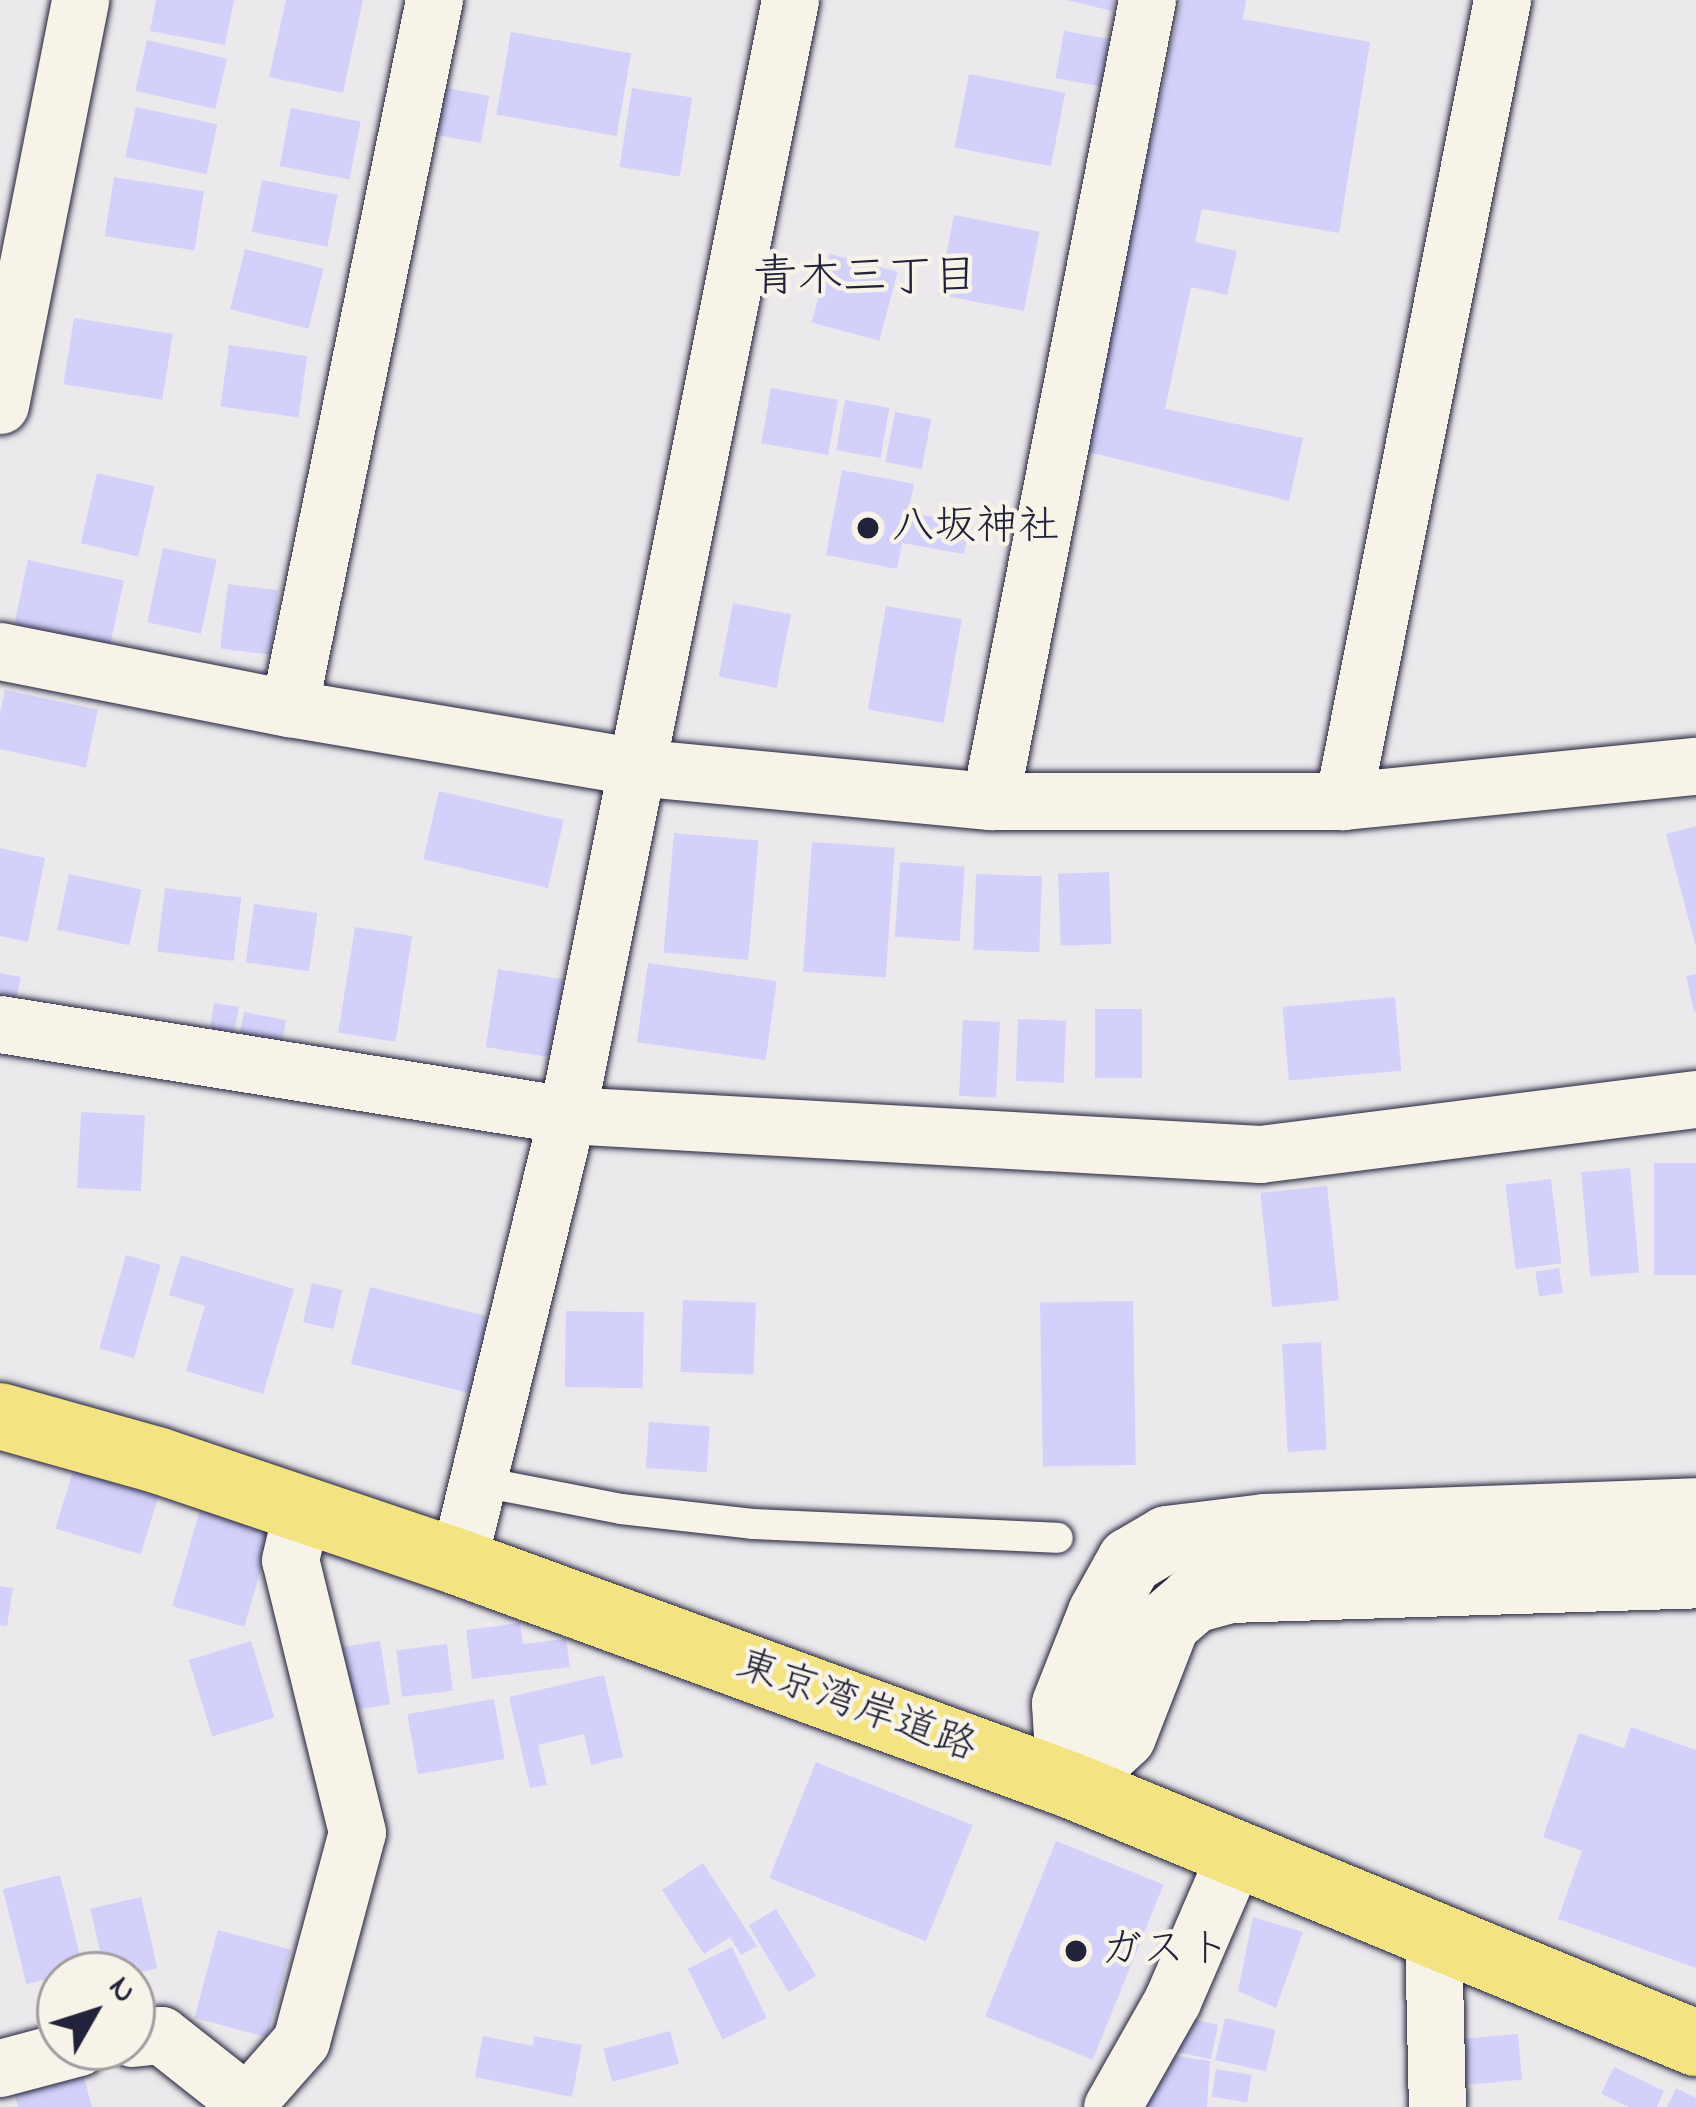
<!DOCTYPE html>
<html>
<head>
<meta charset="utf-8">
<style>
	body { margin:0 }
	#map { position:relative; width:1696px; height:2107px; overflow:hidden; background:#ece9ed; font-family:"Indie Flower","Klee One",sans-serif }
	div>[style] { position:absolute }
	.building>* { inset:0; background:#d3d1fa; transform-origin:0 0 }
	.roads { filter:drop-shadow(0 0 3px #22223b) drop-shadow(0 0 3px #22223b) }
	.lane>* { height:30px; margin:-15px; padding:0 15px; transform-origin:15px; border-radius:15px; background:#f7f3e8 }
	.street>* { height:57px; margin:-28.5px; padding:0 28.5px; transform-origin:28.5px; border-radius:28.5px; background:#f7f3e8 }
	.secondary>* { height:66px; margin:-33px; padding:0 33px; transform-origin:33px; border-radius:33px; background:#f7f3e8 }
	.highway>* { height:66px; margin:-33px; padding:0 33px; transform-origin:33px; border-radius:33px; background:#f4e382 }
	.dots>* { width:33px; height:33px; translate:-50% -50%; box-sizing:border-box; border:6px solid #f7f3e8; border-radius:50% }
	span { translate:-50% -50%; white-space:nowrap; text-align:center; line-height:1.15; -webkit-text-stroke:9px #f7f3e8; paint-order:stroke }
	.poi-label { font-size:42px; color:#22223b }
	.left { translate:0 -50%; text-align:left }
	.street-label { font-size:42px; color:#22223b }
	.neighbourhood-label { font-size:45px; color:#22223b }
	.north { position:absolute; left:36px; top:1951px; width:120px; height:120px; box-sizing:border-box; background:#f7f3e8; border:3px solid #a29fa3; border-radius:50%; rotate:51deg; font-size:33px; font-weight:700; line-height:48px; text-align:center; color:#22223b }
	.north::after { content:''; display:block; margin:auto; width:42px; height:54px; background:#22223b; clip-path:polygon(50% 0,100% 100%,50% 72%,0 100%) }
</style>
</head>
<body>
<div id="map">
	<div class="building">
		<i style="clip-path:polygon(156px 0,234px 0,225px 45px,150px 31px)"></i>
		<i style="clip-path:polygon(286px 0,363px 0,343px 93px,269px 77px)"></i>
		<i style="clip-path:polygon(1067px 0,1114px 0,1112px 11px)"></i>
		<i style="clip-path:polygon(1181px 0,1246px 0,1243px 19px,1370px 42px,1339px 233px,1202px 209px,1195px 242px,1237px 251px,1227px 295px,1191px 287px,1165px 409px,1303px 438px,1289px 501px,1084px 451px)"></i>
		<i style="left:1064px;top:31px;width:46px;height:48px;rotate:10deg"></i>
		<i style="left:511px;top:32px;width:122px;height:84px;rotate:10deg"></i>
		<i style="left:147px;top:40px;width:82px;height:52px;rotate:13deg"></i>
		<i style="left:969px;top:74px;width:98px;height:75px;rotate:11deg"></i>
		<i style="left:440px;top:87px;width:50px;height:48px;rotate:10deg"></i>
		<i style="left:632px;top:88px;width:61px;height:80px;rotate:9deg"></i>
		<i style="left:136px;top:107px;width:83px;height:51px;rotate:12deg"></i>
		<i style="left:291px;top:108px;width:71px;height:59px;rotate:11deg"></i>
		<i style="left:114px;top:177px;width:91px;height:60px;rotate:9deg"></i>
		<i style="left:262px;top:180px;width:77px;height:53px;rotate:11deg"></i>
		<i style="left:954px;top:215px;width:87px;height:81px;rotate:11deg"></i>
		<i style="left:245px;top:249px;width:81px;height:62px;rotate:14deg"></i>
		<i style="left:830px;top:254px;width:70px;height:71px;rotate:15deg"></i>
		<i style="left:74px;top:318px;width:100px;height:67px;rotate:9deg"></i>
		<i style="left:229px;top:345px;width:79px;height:62px;rotate:8deg"></i>
		<i style="left:771px;top:388px;width:68px;height:56px;rotate:10deg"></i>
		<i style="left:845px;top:400px;width:45px;height:51px;rotate:10deg"></i>
		<i style="left:895px;top:412px;width:37px;height:51px;rotate:11deg"></i>
		<i style="clip-path:polygon(842px 470px,914px 484px,908px 512px,970px 524px,964px 554px,902px 543px,897px 569px,826px 555px)"></i>
		<i style="left:97px;top:473px;width:59px;height:72px;rotate:13deg"></i>
		<i style="left:163px;top:548px;width:55px;height:76px;rotate:12deg"></i>
		<i style="left:28px;top:560px;width:98px;height:66px;rotate:12deg"></i>
		<i style="left:228px;top:584px;width:51px;height:65px;rotate:7deg"></i>
		<i style="left:733px;top:603px;width:59px;height:75px;rotate:11deg"></i>
		<i style="left:886px;top:606px;width:77px;height:105px;rotate:10deg"></i>
		<i style="left:5px;top:690px;width:95px;height:59px;rotate:12deg"></i>
		<i style="left:439px;top:791px;width:128px;height:70px;rotate:13deg"></i>
		<i style="clip-path:polygon(1696px 826px,1696px 943px,1695px 943px,1666px 834px)"></i>
		<i style="left:674px;top:833px;width:85px;height:120px;rotate:5deg"></i>
		<i style="left:812px;top:842px;width:83px;height:130px;rotate:4deg"></i>
		<i style="clip-path:polygon(0 848px,45px 858px,28px 942px,0 936px)"></i>
		<i style="left:900px;top:862px;width:65px;height:75px;rotate:4deg"></i>
		<i style="left:1109px;top:872px;width:72px;height:51px;rotate:88deg"></i>
		<i style="left:69px;top:874px;width:74px;height:57px;rotate:12deg"></i>
		<i style="left:976px;top:874px;width:66px;height:76px;rotate:2deg"></i>
		<i style="left:165px;top:888px;width:77px;height:64px;rotate:7deg"></i>
		<i style="left:254px;top:904px;width:64px;height:59px;rotate:8deg"></i>
		<i style="left:355px;top:927px;width:58px;height:107px;rotate:9deg"></i>
		<i style="left:648px;top:963px;width:130px;height:80px;rotate:8deg"></i>
		<i style="left:498px;top:969px;width:67px;height:79px;rotate:9deg"></i>
		<i style="clip-path:polygon(0 973px,21px 977px,12px 1018px,0 1015px)"></i>
		<i style="clip-path:polygon(1696px 974px,1696px 1011px,1694px 1012px,1686px 976px)"></i>
		<i style="left:1395px;top:997px;width:74px;height:113px;rotate:85deg"></i>
		<i style="left:214px;top:1003px;width:25px;height:46px;rotate:9deg"></i>
		<i style="left:1095px;top:1009px;width:47px;height:69px"></i>
		<i style="left:244px;top:1012px;width:43px;height:27px;rotate:11deg"></i>
		<i style="left:1018px;top:1019px;width:48px;height:62px;rotate:2deg"></i>
		<i style="left:963px;top:1020px;width:37px;height:76px;rotate:3deg"></i>
		<i style="left:81px;top:1112px;width:64px;height:76px;rotate:3deg"></i>
		<i style="left:1696px;top:1163px;width:112px;height:42px;rotate:90deg"></i>
		<i style="left:1630px;top:1168px;width:105px;height:49px;rotate:85deg"></i>
		<i style="left:1551px;top:1179px;width:85px;height:46px;rotate:83deg"></i>
		<i style="left:1327px;top:1186px;width:115px;height:67px;rotate:84deg"></i>
		<i style="left:126px;top:1255px;width:36px;height:97px;rotate:16deg"></i>
		<i style="clip-path:polygon(181px 1255px,294px 1289px,263px 1394px,186px 1371px,205px 1306px,169px 1295px)"></i>
		<i style="left:1559px;top:1268px;width:25px;height:24px;rotate:81deg"></i>
		<i style="left:312px;top:1283px;width:31px;height:40px;rotate:13deg"></i>
		<i style="left:370px;top:1287px;width:122px;height:79px;rotate:14deg"></i>
		<i style="left:683px;top:1300px;width:73px;height:72px;rotate:2deg"></i>
		<i style="left:1133px;top:1301px;width:164px;height:93px;rotate:89deg"></i>
		<i style="left:566px;top:1311px;width:78px;height:76px;rotate:1deg"></i>
		<i style="left:1321px;top:1342px;width:108px;height:39px;rotate:87deg"></i>
		<i style="left:649px;top:1422px;width:61px;height:46px;rotate:4deg"></i>
		<i style="left:73px;top:1471px;width:89px;height:60px;rotate:17deg"></i>
		<i style="left:201px;top:1506px;width:75px;height:104px;rotate:16deg"></i>
		<i style="clip-path:polygon(0 1586px,13px 1588px,7px 1626px,0 1625px)"></i>
		<i style="clip-path:polygon(520px 1623px,523px 1644px,566px 1639px,570px 1667px,472px 1679px,466px 1630px)"></i>
		<i style="left:251px;top:1641px;width:80px;height:65px;rotate:73deg"></i>
		<i style="left:380px;top:1641px;width:64px;height:41px;rotate:81deg"></i>
		<i style="left:447px;top:1644px;width:47px;height:51px;rotate:83deg"></i>
		<i style="clip-path:polygon(604px 1675px,623px 1757px,591px 1765px,584px 1734px,538px 1745px,547px 1785px,530px 1788px,509px 1697px)"></i>
		<i style="left:494px;top:1699px;width:61px;height:88px;rotate:80deg"></i>
		<i style="clip-path:polygon(1631px 1727px,1696px 1750px,1696px 1968px,1558px 1919px,1582px 1851px,1543px 1837px,1579px 1733px,1624px 1748px)"></i>
		<i style="left:816px;top:1762px;width:169px;height:125px;rotate:22deg"></i>
		<i style="left:1056px;top:1841px;width:116px;height:189px;rotate:22deg"></i>
		<i style="clip-path:polygon(703px 1863px,757px 1946px,741px 1955px,730px 1937px,704px 1954px,662px 1890px)"></i>
		<i style="left:60px;top:1875px;width:98px;height:59px;rotate:76deg"></i>
		<i style="left:141px;top:1897px;width:73px;height:52px;rotate:77deg"></i>
		<i style="left:776px;top:1909px;width:78px;height:32px;rotate:59deg"></i>
		<i style="clip-path:polygon(1253px 1917px,1303px 1932px,1276px 2008px,1238px 1991px)"></i>
		<i style="left:218px;top:1930px;width:75px;height:91px;rotate:15deg"></i>
		<i style="left:732px;top:1947px;width:79px;height:49px;rotate:64deg"></i>
		<i style="left:1181px;top:2017px;width:38px;height:35px;rotate:12deg"></i>
		<i style="left:1225px;top:2018px;width:52px;height:43px;rotate:13deg"></i>
		<i style="left:670px;top:2031px;width:34px;height:69px;rotate:75deg"></i>
		<i style="left:1518px;top:2034px;width:46px;height:58px;rotate:85deg"></i>
		<i style="clip-path:polygon(483px 2036px,533px 2046px,534px 2036px,582px 2045px,572px 2097px,475px 2077px)"></i>
		<i style="clip-path:polygon(1161px 2054px,1210px 2061px,1207px 2107px,1134px 2107px)"></i>
		<i style="clip-path:polygon(1614px 2067px,1664px 2091px,1657px 2107px,1629px 2107px,1601px 2094px)"></i>
		<i style="left:1216px;top:2069px;width:36px;height:28px;rotate:9deg"></i>
		<i style="clip-path:polygon(82px 2071px,92px 2107px,18px 2107px,13px 2089px)"></i>
		<i style="clip-path:polygon(1676px 2088px,1696px 2098px,1696px 2107px,1667px 2107px)"></i>
	</div>
	<div class="roads">
		<div class="lane">
			<i style="left:477px;top:1481px;width:147px;rotate:11deg"></i>
			<i style="left:621px;top:1509px;width:132px;rotate:6.5deg"></i>
			<i style="left:752px;top:1524px;width:306px;rotate:2.6deg"></i>
		</div>
		<div class="street">
			<i style="left:1147px;top:0;width:816px;rotate:101.09deg"></i>
			<i style="left:990px;top:801px;width:353px"></i>
			<i style="left:1343px;top:801px;width:355px;rotate:-5.7deg"></i>
			<i style="left:0;top:405px;width:413px;rotate:-78.8deg"></i>
			<i style="left:0;top:651px;width:295px;rotate:11.2deg"></i>
			<i style="left:289px;top:708px;width:352px;rotate:9.6deg"></i>
			<i style="left:636px;top:767px;width:356px;rotate:5.5deg"></i>
			<i style="left:289px;top:708px;width:723px;rotate:-78.43deg"></i>
			<i style="left:1343px;top:801px;width:817px;rotate:-78.77deg"></i>
			<i style="left:0;top:1024px;width:574px;rotate:9.12deg"></i>
			<i style="left:567px;top:1115px;width:694px;rotate:3.22deg"></i>
			<i style="left:1260px;top:1154px;width:439px;rotate:-7.2deg"></i>
			<i style="left:458px;top:1562px;width:460px;rotate:-76.3deg"></i>
			<i style="left:567px;top:1115px;width:1137px;rotate:-78.69deg"></i>
			<i style="left:1433px;top:1933px;width:174px;rotate:88.7deg"></i>
			<i style="left:132px;top:2038px;width:29px;rotate:-6deg"></i>
			<i style="left:161px;top:2035px;width:110px;rotate:38.3deg"></i>
			<i style="left:0;top:2068px;width:82px;rotate:-14.9deg"></i>
			<i style="left:243px;top:2107px;width:88px;rotate:-48.7deg"></i>
			<i style="left:301px;top:2041px;width:216px;rotate:-75deg"></i>
			<i style="left:357px;top:1832px;width:280px;rotate:-103.8deg"></i>
			<i style="left:290px;top:1560px;width:48px;rotate:-76.8deg"></i>
			<i style="left:1112px;top:2107px;width:122px;rotate:-60.5deg"></i>
			<i style="left:1172px;top:2001px;width:163px;rotate:-66.6deg"></i>
		</div>
		<div class="secondary">
			<i style="left:1070px;top:1785px;width:81px;rotate:-93.5deg"></i>
			<i style="left:1065px;top:1704px;width:98px;rotate:-68.4deg"></i>
			<i style="left:1101px;top:1613px;width:60px;rotate:-60.9deg"></i>
			<i style="left:1130px;top:1561px;width:43px;rotate:-30.7deg"></i>
			<i style="left:1167px;top:1539px;width:99px;rotate:-7deg"></i>
			<i style="left:1265px;top:1527px;width:431px;rotate:-2.1deg"></i>
			<i style="left:1070px;top:1785px;width:72px;rotate:-42.8deg"></i>
			<i style="left:1123px;top:1736px;width:121px;rotate:-68.7deg"></i>
			<i style="left:1167px;top:1623px;width:35px;rotate:-41deg"></i>
			<i style="left:1193px;top:1600px;width:38px;rotate:-15deg"></i>
			<i style="left:1230px;top:1590px;width:466px;rotate:-1.8deg"></i>
		</div>
		<div class="highway">
			<i style="left:0;top:1416px;width:163px;rotate:15.7deg"></i>
			<i style="left:157px;top:1460px;width:318px;rotate:18.7deg"></i>
			<i style="left:458px;top:1562px;width:651px;rotate:20.02deg"></i>
			<i style="left:1070px;top:1785px;width:677px;rotate:22.4deg"></i>
		</div>
	</div>
	<div class="dots">
		<i style="left:868px;top:528px;background:#22223b"></i>
		<i style="left:1076px;top:1951px;background:#22223b"></i>
	</div>
	<div class="poi-label">
		<span class="left" style="left:892px;top:528px">八坂神社</span>
		<span class="left" style="left:1100px;top:1951px">ガスト</span>
	</div>
	<div class="street-label">
		<span style="left:856px;top:1707px;rotate:20deg">東京湾岸道路</span>
	</div>
	<div class="neighbourhood-label">
		<span style="left:865px;top:280px">青木三丁目</span>
	</div>
	<div class="north">N</div>
</div>
</body>
</html>
